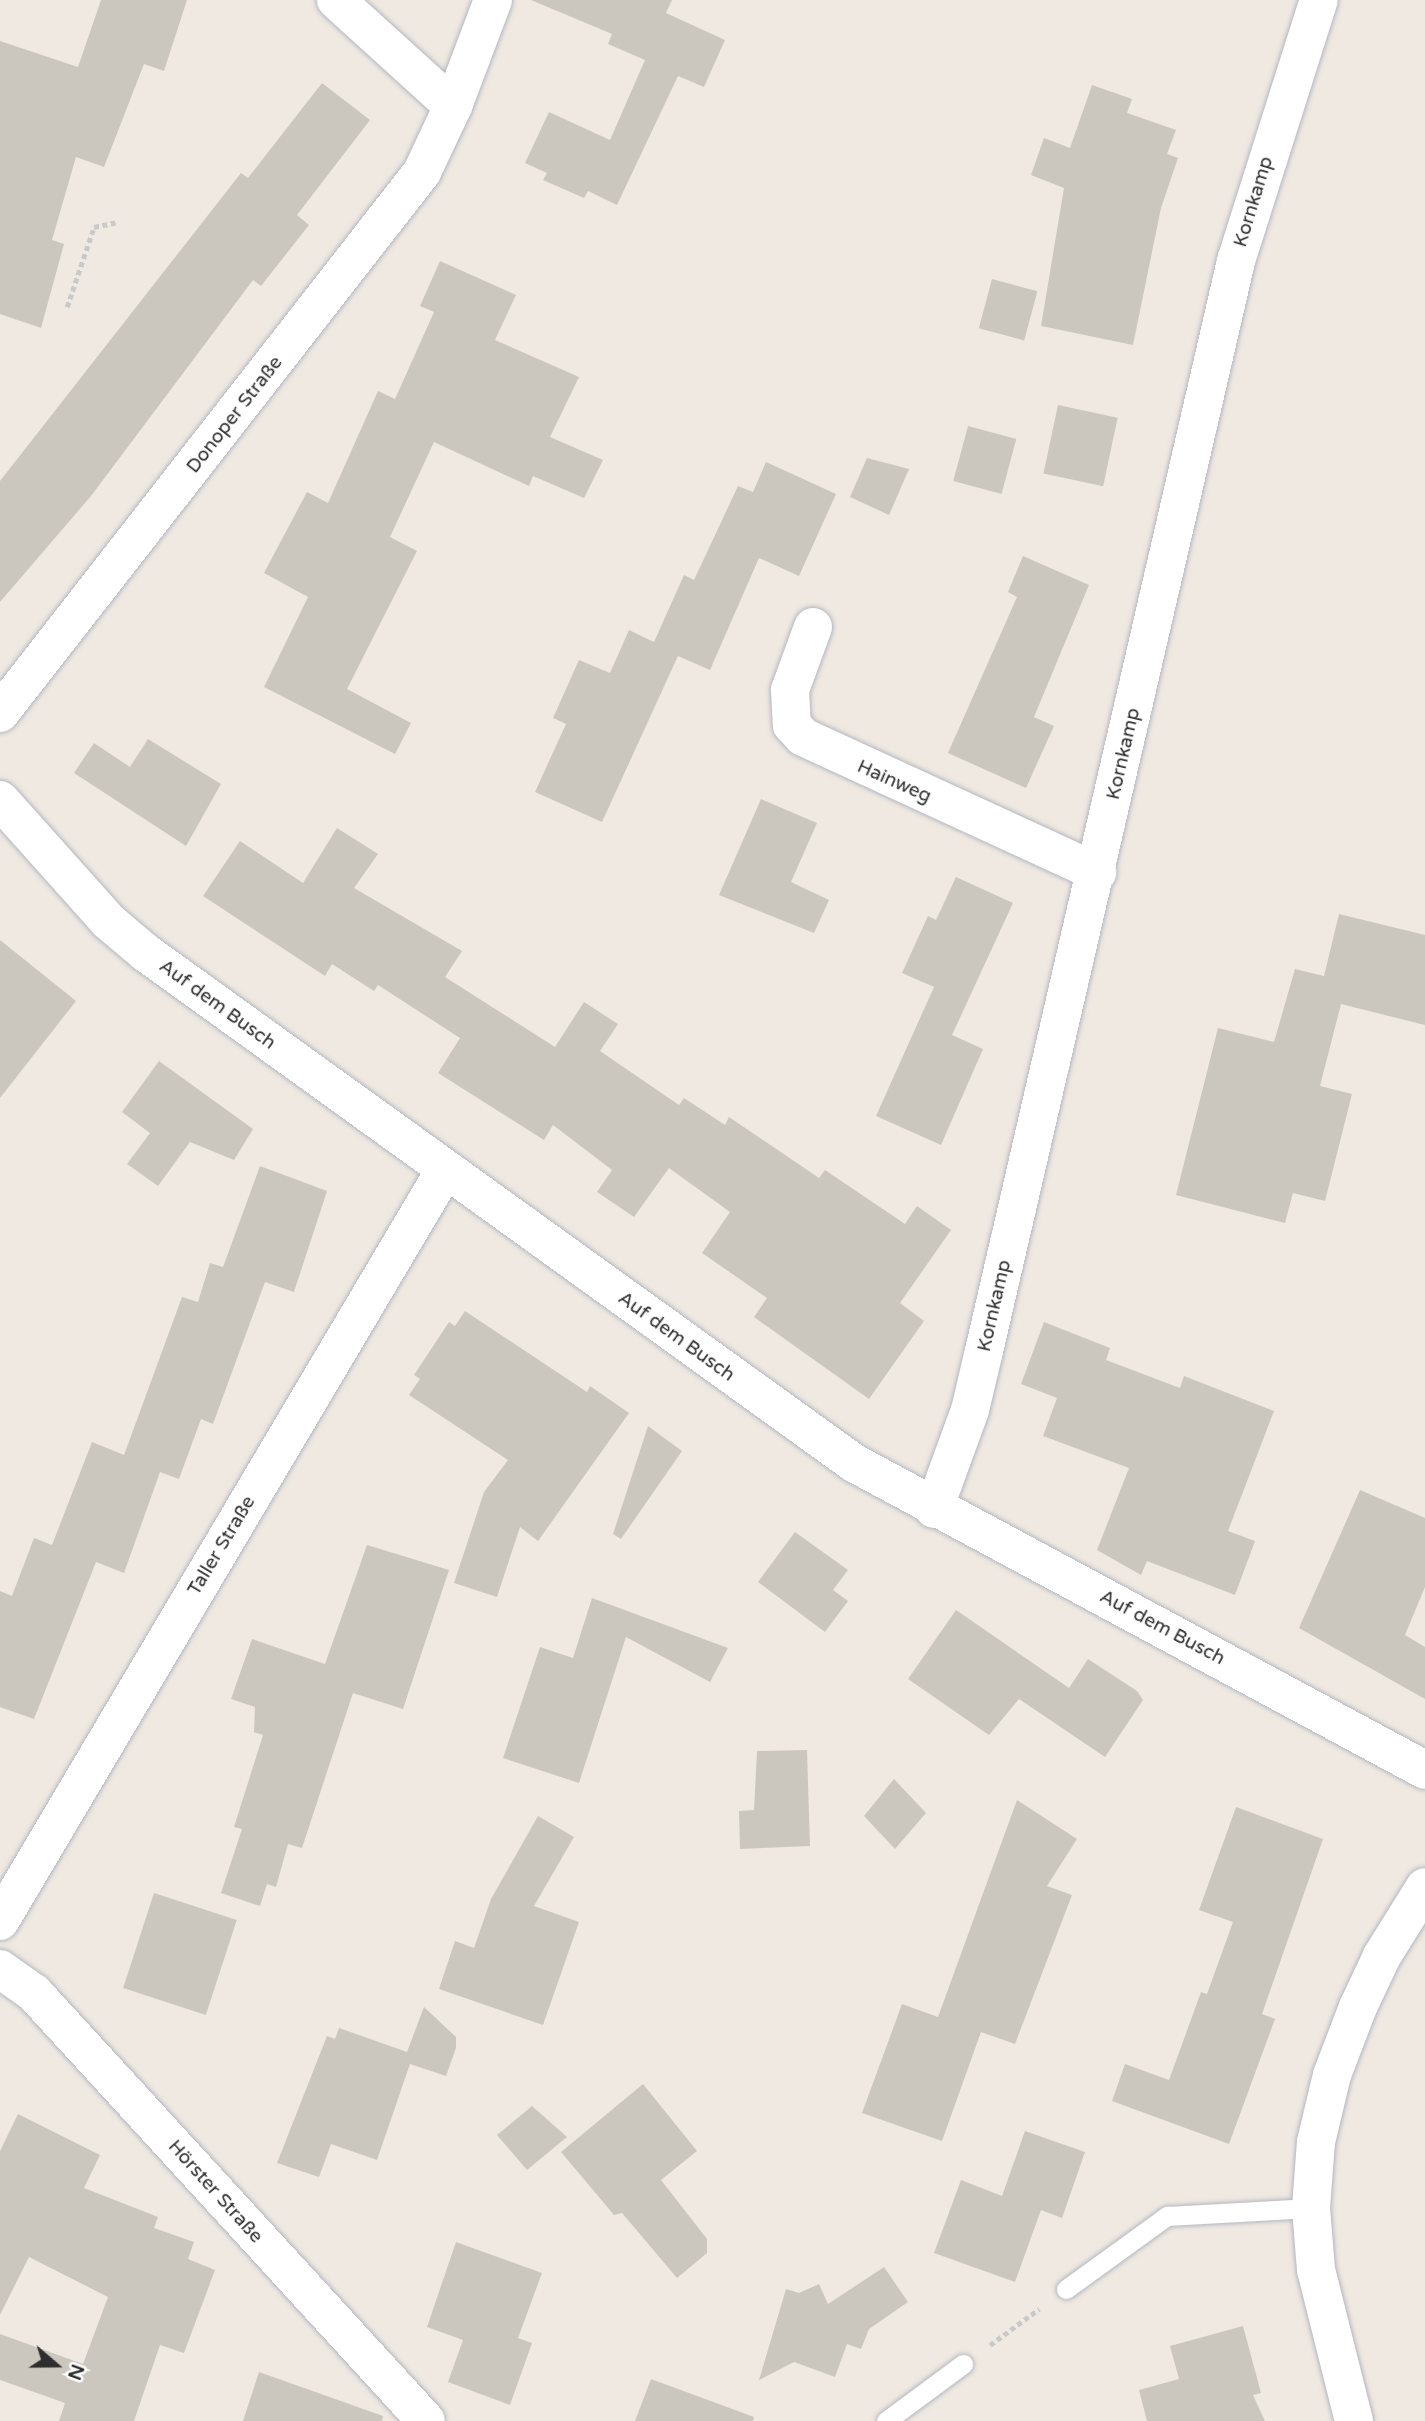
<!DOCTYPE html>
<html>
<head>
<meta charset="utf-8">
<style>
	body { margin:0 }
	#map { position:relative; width:1425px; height:2421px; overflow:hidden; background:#efe9e1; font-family:"Varela Round",sans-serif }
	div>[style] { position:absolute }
	.building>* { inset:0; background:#cbc7bf; transform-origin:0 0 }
	.path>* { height:4.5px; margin-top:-2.25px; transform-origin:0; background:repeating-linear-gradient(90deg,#c9c9c9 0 5px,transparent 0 8.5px) }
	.roads { filter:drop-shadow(0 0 2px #b4b7c1) drop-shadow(0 0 2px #b4b7c1) }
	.lane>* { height:19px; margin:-9.5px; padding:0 9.5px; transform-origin:9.5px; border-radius:9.5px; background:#fff }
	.street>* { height:38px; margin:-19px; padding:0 19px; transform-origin:19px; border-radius:19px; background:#fff }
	span { translate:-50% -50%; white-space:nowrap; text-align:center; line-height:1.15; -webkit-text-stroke:5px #fff; paint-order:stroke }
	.street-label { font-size:19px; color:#2e2e2e }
	.north { position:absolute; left:21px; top:2330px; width:70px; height:70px; -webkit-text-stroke:5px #fff; paint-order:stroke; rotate:110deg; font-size:19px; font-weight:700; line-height:28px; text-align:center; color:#2e2e2e }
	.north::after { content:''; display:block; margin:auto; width:24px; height:32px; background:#2e2e2e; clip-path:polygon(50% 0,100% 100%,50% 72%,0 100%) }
</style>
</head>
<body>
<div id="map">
	<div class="building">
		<i style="clip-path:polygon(101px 0,187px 0,164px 71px,144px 64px,104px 167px,76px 157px,52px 240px,64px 244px,41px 328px,0 314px,0 41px,78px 67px)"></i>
		<i style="clip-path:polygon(531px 0,672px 0,666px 13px,725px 40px,704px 87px,678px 76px,617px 205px,588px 191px,584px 198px,543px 180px,547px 173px,525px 163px,549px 112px,610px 140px,645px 60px,608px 44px,612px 34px)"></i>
		<i style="clip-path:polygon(322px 83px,370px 120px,297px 215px,309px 225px,261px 286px,253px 280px,91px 496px,0 602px,0 481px,241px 173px,248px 178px)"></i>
		<i style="clip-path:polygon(1092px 85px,1132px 99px,1127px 113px,1176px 130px,1167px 154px,1178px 158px,1161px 208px,1133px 345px,1041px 326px,1064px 188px,1031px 175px,1044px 138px,1070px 148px)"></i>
		<i style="clip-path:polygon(440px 261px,516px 295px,495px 340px,579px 377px,550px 437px,603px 460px,584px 498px,533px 476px,529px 486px,434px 442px,390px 537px,417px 551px,347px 689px,411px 723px,395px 754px,264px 687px,308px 597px,264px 573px,307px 492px,328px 503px,378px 391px,395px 399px,434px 312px,420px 306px)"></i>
		<i style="left:992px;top:279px;width:47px;height:51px;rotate:15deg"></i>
		<i style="left:1058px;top:405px;width:61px;height:70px;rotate:12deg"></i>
		<i style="left:968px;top:426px;width:50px;height:57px;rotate:15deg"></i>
		<i style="clip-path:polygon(867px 458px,909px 469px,889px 515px,850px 497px)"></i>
		<i style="clip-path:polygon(766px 462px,836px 494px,799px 576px,759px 558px,710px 670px,678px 656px,602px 822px,535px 792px,566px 724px,553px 718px,579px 660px,610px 673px,629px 630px,654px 642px,684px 575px,694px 580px,738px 486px,753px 492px)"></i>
		<i style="clip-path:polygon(1023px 556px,1089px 585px,1034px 717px,1054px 726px,1026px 788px,948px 753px,1017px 597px,1008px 592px)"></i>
		<i style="clip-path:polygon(148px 739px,221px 784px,186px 846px,74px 773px,94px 743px,130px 767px)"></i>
		<i style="clip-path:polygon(761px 799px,817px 823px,791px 882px,829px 900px,814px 933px,719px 895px)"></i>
		<i style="clip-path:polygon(337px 828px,378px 854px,354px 888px,462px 951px,445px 977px,555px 1047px,584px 1002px,618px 1024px,600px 1051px,679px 1105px,684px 1098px,725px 1125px,729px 1117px,819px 1178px,825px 1170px,905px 1224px,917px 1206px,951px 1230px,900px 1303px,924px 1321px,869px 1399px,754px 1317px,767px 1298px,702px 1253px,730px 1212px,669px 1168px,634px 1217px,597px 1192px,612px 1170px,553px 1125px,544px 1140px,438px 1073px,460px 1038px,378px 985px,374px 991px,332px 964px,325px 976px,203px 896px,240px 841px,303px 883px)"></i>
		<i style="clip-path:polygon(956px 877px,1013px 903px,952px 1035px,983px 1049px,941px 1145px,876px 1116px,934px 987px,902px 973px,928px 916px,936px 920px)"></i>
		<i style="clip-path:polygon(1339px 914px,1425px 935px,1425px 1025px,1341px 1004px,1320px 1086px,1352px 1094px,1325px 1201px,1293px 1193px,1285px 1223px,1176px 1195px,1218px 1028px,1274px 1042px,1295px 969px,1324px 976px)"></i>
		<i style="clip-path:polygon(0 940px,76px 1001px,0 1098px)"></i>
		<i style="clip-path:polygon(159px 1061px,253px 1129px,234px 1160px,190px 1142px,158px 1186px,127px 1164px,150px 1133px,122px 1112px)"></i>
		<i style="clip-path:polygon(260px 1166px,327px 1191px,294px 1292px,265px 1282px,213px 1424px,201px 1419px,179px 1479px,160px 1472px,124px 1573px,96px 1562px,34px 1719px,0 1707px,0 1591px,12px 1596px,34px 1538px,52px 1545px,92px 1442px,124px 1455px,182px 1297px,198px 1302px,210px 1263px,223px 1267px)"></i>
		<i style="clip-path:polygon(465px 1311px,587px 1392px,590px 1386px,629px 1413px,538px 1541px,520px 1527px,497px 1597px,454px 1583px,484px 1492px,508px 1460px,409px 1395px,420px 1379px,414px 1375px,449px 1322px,455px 1326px)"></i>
		<i style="clip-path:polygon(1044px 1322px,1110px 1348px,1106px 1360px,1180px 1388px,1184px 1376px,1274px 1411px,1228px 1531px,1255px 1541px,1235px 1595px,1147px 1561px,1141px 1575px,1097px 1550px,1129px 1468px,1043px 1436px,1057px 1398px,1021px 1384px)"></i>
		<i style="clip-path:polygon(648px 1426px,682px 1451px,621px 1539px,613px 1534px)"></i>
		<i style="clip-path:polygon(1360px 1490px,1425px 1518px,1425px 1587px,1405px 1635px,1425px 1647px,1425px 1699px,1299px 1628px)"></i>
		<i style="clip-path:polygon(795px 1532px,848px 1570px,833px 1590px,848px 1601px,825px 1632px,758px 1582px)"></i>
		<i style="clip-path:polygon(367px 1545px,449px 1570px,403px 1709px,353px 1693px,302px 1848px,288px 1844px,276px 1887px,267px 1884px,260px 1906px,221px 1893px,242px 1829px,234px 1827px,263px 1735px,254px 1732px,255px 1707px,231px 1699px,252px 1639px,325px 1664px)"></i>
		<i style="clip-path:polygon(592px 1598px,728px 1648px,710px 1682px,626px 1637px,579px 1783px,503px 1758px,540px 1647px,573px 1658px)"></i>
		<i style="clip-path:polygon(956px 1610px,1069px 1688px,1088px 1659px,1137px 1691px,1143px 1700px,1105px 1757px,1019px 1699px,989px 1735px,908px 1679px)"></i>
		<i style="clip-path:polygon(807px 1750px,810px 1846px,740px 1849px,739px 1811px,754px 1810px,757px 1751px)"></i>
		<i style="clip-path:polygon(894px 1779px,926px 1813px,895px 1849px,864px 1816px)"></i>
		<i style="clip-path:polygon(1017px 1800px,1077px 1839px,1047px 1886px,1072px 1895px,1015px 2044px,981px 2032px,942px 2141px,862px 2113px,902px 2004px,938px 2017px)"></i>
		<i style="clip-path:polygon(1236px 1807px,1323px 1839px,1262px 2014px,1275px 2019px,1229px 2144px,1112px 2101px,1125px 2064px,1169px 2080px,1201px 1992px,1207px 1994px,1233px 1922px,1199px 1910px)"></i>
		<i style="clip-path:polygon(538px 1816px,574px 1837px,534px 1906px,579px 1922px,543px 2025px,439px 1989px,455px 1941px,474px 1948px,491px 1899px)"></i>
		<i style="left:154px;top:1893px;width:87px;height:100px;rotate:18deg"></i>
		<i style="clip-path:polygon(424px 2007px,456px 2037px,456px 2048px,446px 2076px,410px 2064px,377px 2160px,331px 2144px,319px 2177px,277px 2163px,327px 2036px,335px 2039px,339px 2028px,407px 2052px)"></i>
		<i style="clip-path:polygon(643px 2084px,697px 2151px,661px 2180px,707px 2239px,707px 2253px,677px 2278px,622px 2213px,614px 2215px,561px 2152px)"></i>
		<i style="clip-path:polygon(532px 2106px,567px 2137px,527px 2170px,497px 2135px)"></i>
		<i style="clip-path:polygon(18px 2114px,100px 2155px,84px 2188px,158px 2217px,154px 2228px,194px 2242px,188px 2259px,215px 2270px,184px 2353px,160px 2345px,134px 2421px,59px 2421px,65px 2403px,0 2380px,0 2334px,83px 2364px,108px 2297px,29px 2257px,0 2315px,0 2151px)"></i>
		<i style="clip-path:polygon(1025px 2131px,1085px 2152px,1062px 2218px,1041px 2210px,1015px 2282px,934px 2253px,961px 2180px,1002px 2196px)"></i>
		<i style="clip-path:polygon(456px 2242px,542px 2273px,518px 2338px,532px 2343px,510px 2405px,448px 2382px,463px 2340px,427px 2327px)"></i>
		<i style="clip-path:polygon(884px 2267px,908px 2302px,869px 2329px,861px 2349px,847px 2344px,835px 2377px,794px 2362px,759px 2380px,786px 2289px,799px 2293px,819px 2284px,828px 2304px)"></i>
		<i style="clip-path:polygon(1243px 2326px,1261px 2393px,1253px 2395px,1265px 2421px,1147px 2421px,1139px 2390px,1179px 2379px,1170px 2346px)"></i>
		<i style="clip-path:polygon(259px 2372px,383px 2416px,382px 2421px,243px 2421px)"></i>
		<i style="clip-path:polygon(651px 2379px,754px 2417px,753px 2421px,635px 2421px)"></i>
	</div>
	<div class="path">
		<i style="left:67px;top:307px;width:84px;rotate:-71.4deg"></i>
		<i style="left:94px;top:227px;width:24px;rotate:-12deg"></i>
		<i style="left:990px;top:2345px;width:61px;rotate:-36.3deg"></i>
	</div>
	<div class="roads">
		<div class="lane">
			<i style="left:1066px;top:2289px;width:125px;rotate:-35.9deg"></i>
			<i style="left:1167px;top:2216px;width:144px;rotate:-3.2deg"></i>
			<i style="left:886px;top:2421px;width:96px;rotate:-36.5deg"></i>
		</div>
		<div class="street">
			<i style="left:336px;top:0;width:158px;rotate:42.2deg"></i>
			<i style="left:813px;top:627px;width:67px;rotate:110.1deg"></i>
			<i style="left:790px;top:690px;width:35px;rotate:87deg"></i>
			<i style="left:792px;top:725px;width:16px;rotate:47deg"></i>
			<i style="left:803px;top:737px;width:324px;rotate:24.7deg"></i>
			<i style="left:0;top:713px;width:686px;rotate:-52.04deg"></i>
			<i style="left:422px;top:172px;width:73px;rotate:-64.8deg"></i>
			<i style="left:453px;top:106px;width:113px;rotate:-69.3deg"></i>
			<i style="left:0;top:800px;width:162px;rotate:48.2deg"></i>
			<i style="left:108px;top:921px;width:50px;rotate:40.1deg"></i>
			<i style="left:146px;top:953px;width:873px;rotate:35.77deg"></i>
			<i style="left:854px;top:1463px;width:648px;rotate:28.26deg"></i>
			<i style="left:934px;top:1509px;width:105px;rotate:-70deg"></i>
			<i style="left:970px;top:1410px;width:61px;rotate:-76.7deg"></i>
			<i style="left:984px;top:1351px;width:1119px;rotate:-76.98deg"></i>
			<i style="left:1236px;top:261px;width:274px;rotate:-72.4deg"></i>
			<i style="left:0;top:1921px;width:873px;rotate:-59.35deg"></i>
			<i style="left:0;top:1969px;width:42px;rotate:35.2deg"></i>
			<i style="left:34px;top:1993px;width:580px;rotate:47.51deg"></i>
			<i style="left:1354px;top:2421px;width:156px;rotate:-104.1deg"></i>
			<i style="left:1316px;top:2270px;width:62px;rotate:-94.6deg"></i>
			<i style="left:1311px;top:2208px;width:66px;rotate:-85.7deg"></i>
			<i style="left:1316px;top:2142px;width:69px;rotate:-76.6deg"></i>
			<i style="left:1332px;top:2075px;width:73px;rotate:-69.1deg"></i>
			<i style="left:1358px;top:2007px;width:56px;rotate:-64.8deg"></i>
			<i style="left:1382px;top:1956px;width:81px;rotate:-58.1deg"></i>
		</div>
	</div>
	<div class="street-label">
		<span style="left:1254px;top:202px;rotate:-73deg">Kornkamp</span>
		<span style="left:235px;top:415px;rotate:-52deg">Donoper Straße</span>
		<span style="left:1124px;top:754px;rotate:-77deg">Kornkamp</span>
		<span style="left:894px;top:782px;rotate:24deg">Hainweg</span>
		<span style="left:217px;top:1005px;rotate:36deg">Auf dem Busch</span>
		<span style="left:995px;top:1306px;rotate:-77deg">Kornkamp</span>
		<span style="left:676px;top:1337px;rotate:36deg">Auf dem Busch</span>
		<span style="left:222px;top:1546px;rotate:-59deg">Taller Straße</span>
		<span style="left:1162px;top:1628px;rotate:28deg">Auf dem Busch</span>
		<span style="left:215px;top:2192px;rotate:48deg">Hörster Straße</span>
	</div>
	<div class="north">N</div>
</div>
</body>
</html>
